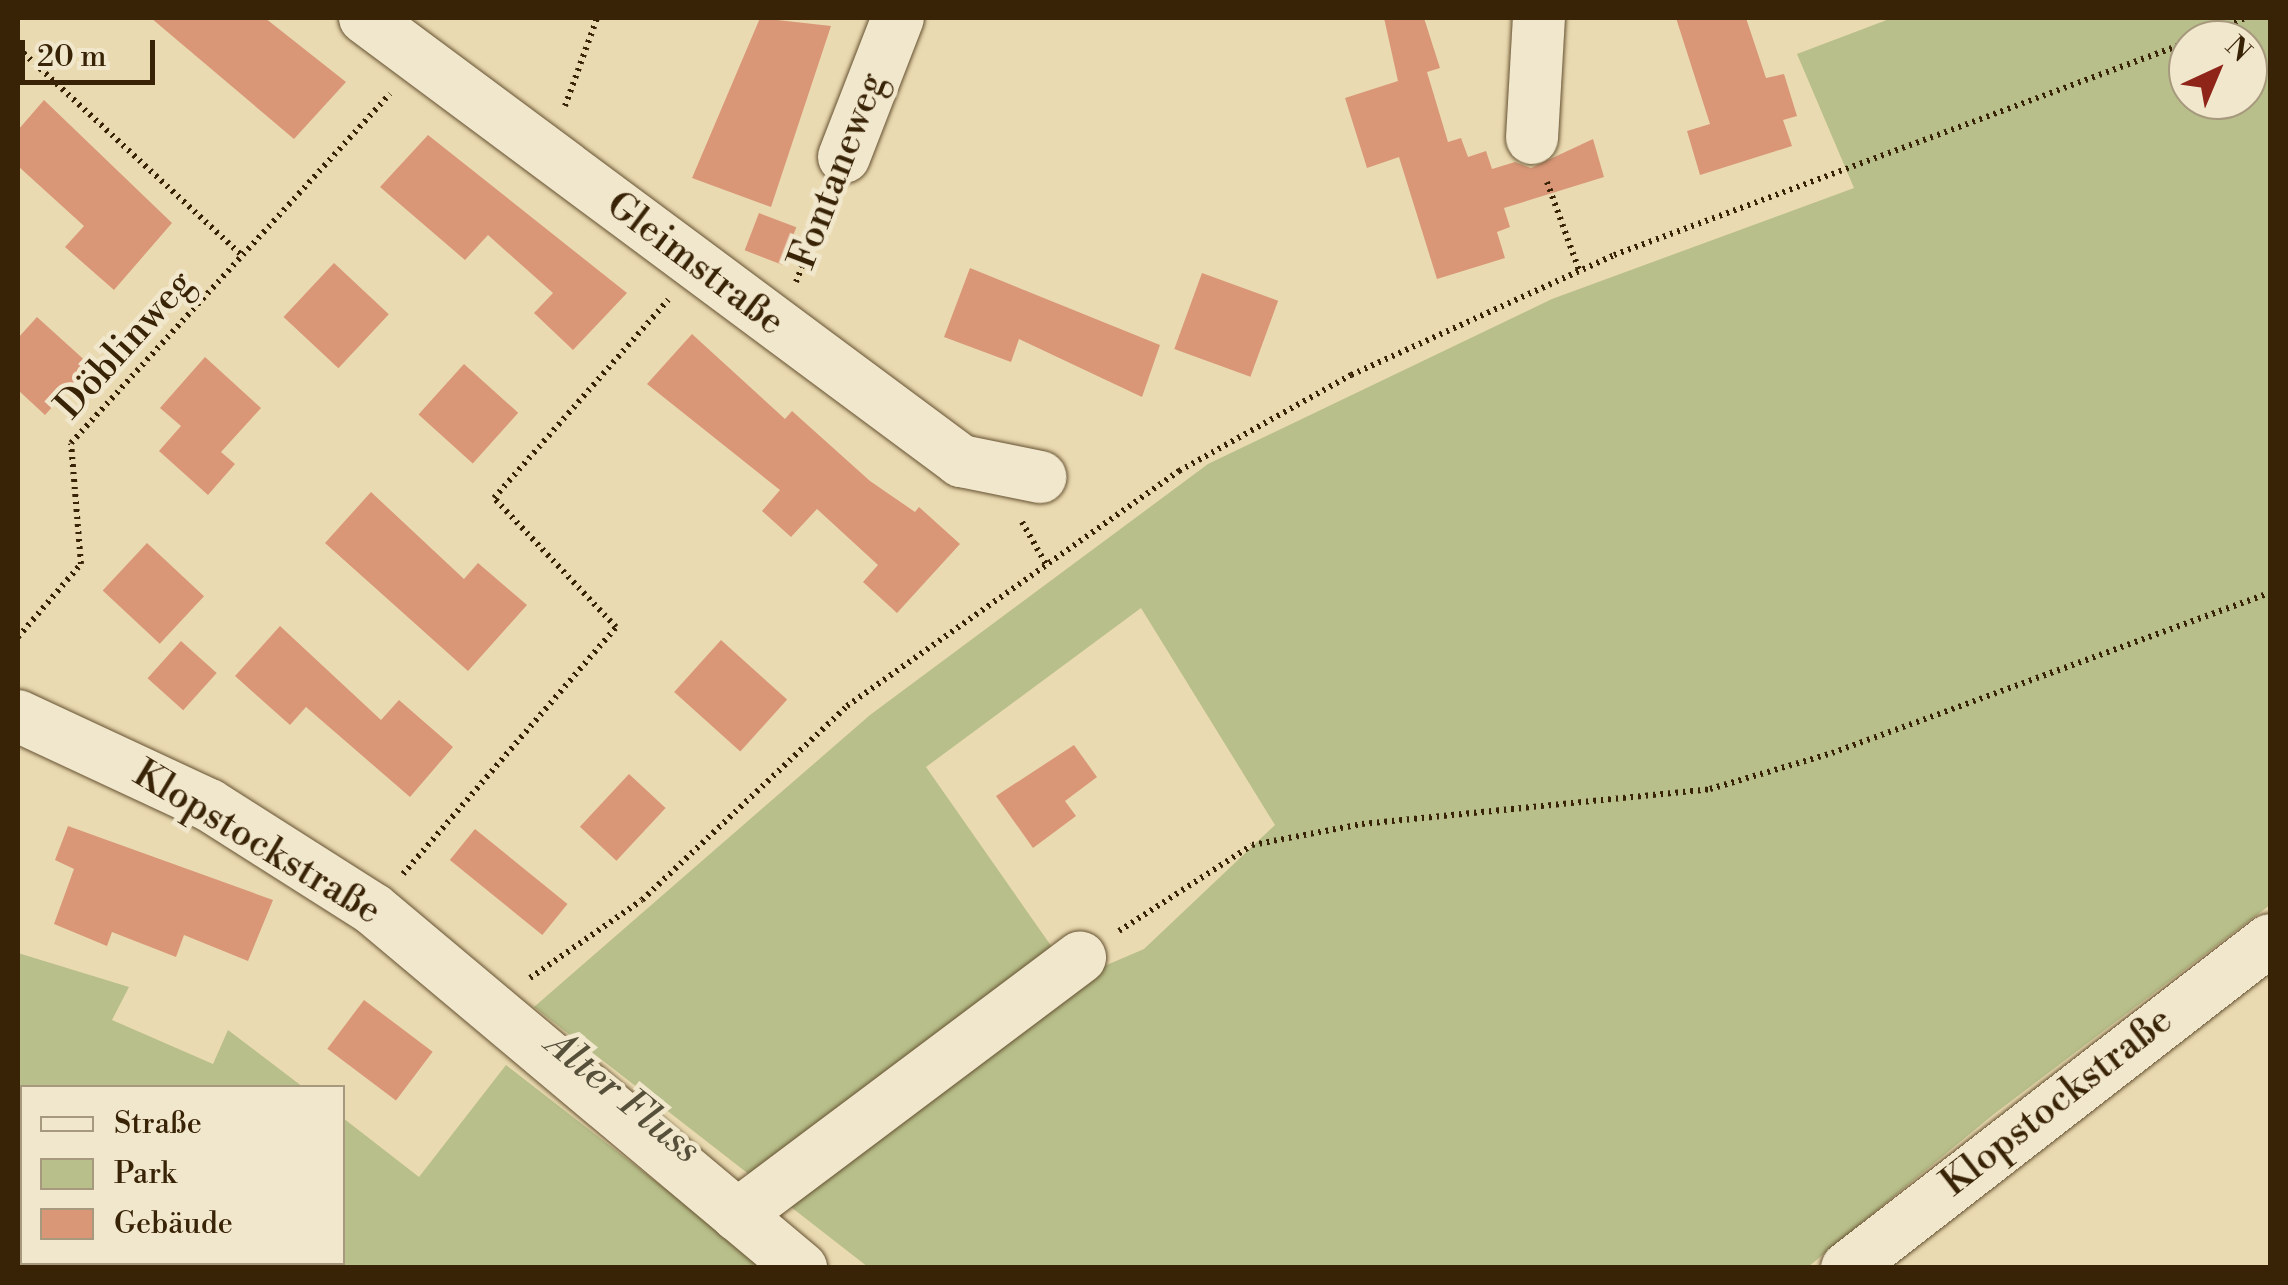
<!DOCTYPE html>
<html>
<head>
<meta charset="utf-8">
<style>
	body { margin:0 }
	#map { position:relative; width:2288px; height:1285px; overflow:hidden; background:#eadab1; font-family:"Libre Bodoni",serif }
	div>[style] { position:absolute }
	.green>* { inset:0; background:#b8bf8a }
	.building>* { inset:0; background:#d99778; transform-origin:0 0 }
	.path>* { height:6px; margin-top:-3px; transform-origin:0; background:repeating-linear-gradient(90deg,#392306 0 2.5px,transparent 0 7.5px) }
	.roads { filter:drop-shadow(0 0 2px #655131) drop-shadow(0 0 2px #655131) }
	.minor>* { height:52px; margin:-26px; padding:0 26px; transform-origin:26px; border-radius:26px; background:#f1e7cc }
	span { translate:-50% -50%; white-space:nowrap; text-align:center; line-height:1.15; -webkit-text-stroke:9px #f1e7cc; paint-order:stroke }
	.street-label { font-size:38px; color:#392306 }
	.water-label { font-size:40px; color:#56503b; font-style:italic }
	.frame { position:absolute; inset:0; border:20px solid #392306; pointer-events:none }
	.legend { position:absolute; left:20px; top:1085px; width:325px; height:180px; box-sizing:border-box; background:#f1e7cc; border:2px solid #a7997d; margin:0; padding:12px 18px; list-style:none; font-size:30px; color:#392306 }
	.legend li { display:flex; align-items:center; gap:20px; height:50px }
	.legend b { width:50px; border:2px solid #a7997d }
	.north { position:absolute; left:2168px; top:20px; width:100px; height:100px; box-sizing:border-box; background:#f1e7cc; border:2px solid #a7997d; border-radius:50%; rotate:44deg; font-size:28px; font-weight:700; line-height:40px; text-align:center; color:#392306 }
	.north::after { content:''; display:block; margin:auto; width:35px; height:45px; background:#8f2418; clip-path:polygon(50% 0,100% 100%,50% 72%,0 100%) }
	.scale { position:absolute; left:20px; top:40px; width:135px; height:45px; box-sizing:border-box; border:5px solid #392306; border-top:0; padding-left:12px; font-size:30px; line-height:35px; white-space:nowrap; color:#392306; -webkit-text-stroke:8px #f1e7cc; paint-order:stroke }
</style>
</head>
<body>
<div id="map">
	<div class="green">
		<i style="clip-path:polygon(evenodd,1892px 18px,2270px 18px,2270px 905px,1994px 1114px,1808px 1267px,868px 1267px,534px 1007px,870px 715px,1208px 464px,1552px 299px,1854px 188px,1797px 54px,1892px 18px,2188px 40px,2248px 40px,2248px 100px,2188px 100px,2188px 40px,1892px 18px,1141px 608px,1275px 825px,1144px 949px,1067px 982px,1054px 950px,926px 767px,1141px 608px)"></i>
		<i style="clip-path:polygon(18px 953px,129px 987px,112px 1020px,213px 1064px,228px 1030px,303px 1087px,22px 1088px,22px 1262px,342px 1262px,343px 1118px,419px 1177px,506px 1065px,766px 1267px,18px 1267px)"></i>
	</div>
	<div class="building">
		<i style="clip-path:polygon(151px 18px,265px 18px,346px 82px,294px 139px)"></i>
		<i style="clip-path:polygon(760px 18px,831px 26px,771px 207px,692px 178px)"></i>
		<i style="clip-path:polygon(1384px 18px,1424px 18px,1440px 68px,1427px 72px,1448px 142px,1461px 138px,1468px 157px,1486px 151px,1492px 169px,1515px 162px,1531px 168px,1593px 139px,1604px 177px,1504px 208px,1510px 227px,1497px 232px,1505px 258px,1437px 279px,1399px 157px,1367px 168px,1345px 98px,1398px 81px)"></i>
		<i style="clip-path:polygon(1676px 18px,1746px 18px,1766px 78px,1784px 74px,1797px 116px,1783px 120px,1792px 146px,1700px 175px,1687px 131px,1710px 124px)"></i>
		<i style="clip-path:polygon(44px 100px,172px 223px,114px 290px,65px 247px,84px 226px,18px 166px,18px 130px)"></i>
		<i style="clip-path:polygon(428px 135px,627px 293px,573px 350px,534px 313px,553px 293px,488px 235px,465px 260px,380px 187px)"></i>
		<i style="left:759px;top:213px;width:40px;height:40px;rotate:21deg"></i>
		<i style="left:334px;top:263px;width:75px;height:74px;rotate:43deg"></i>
		<i style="clip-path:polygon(970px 268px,1160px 345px,1142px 397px,1019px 339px,1011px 362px,944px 337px)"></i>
		<i style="left:1202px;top:273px;width:81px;height:81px;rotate:20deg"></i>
		<i style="clip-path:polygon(37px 317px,90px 365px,45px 415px,18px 390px,18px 338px)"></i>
		<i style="clip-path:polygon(692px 334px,785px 419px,792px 411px,870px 481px,915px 512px,919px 507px,960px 544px,897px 613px,863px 582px,878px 565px,817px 509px,791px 537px,762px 511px,780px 490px,647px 384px)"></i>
		<i style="clip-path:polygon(205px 357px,261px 408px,221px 452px,235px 464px,208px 495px,159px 451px,181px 426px,160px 408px)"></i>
		<i style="left:464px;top:364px;width:73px;height:68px;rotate:42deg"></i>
		<i style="clip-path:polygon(371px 492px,464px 579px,478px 563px,527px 605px,468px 671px,325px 543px)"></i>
		<i style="left:147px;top:543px;width:78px;height:65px;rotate:43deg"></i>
		<i style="clip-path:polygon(280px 626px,381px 720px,399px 700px,453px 747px,410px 797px,306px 707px,290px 725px,235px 676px)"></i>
		<i style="left:721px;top:640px;width:89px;height:70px;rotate:42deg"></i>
		<i style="left:181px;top:641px;width:48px;height:50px;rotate:42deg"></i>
		<i style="clip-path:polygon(1074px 745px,1097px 777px,1065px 801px,1076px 816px,1033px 848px,996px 796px)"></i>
		<i style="left:629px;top:774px;width:50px;height:72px;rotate:43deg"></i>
		<i style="clip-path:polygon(68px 826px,273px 900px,248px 961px,184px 935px,176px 957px,112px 932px,107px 946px,54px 924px,74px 869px,55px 860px)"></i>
		<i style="left:475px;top:829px;width:119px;height:40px;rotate:39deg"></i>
		<i style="left:364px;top:1000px;width:86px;height:61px;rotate:37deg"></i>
	</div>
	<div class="path">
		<i style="left:2193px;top:40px;width:56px;rotate:-22.9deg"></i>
		<i style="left:18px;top:48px;width:306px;rotate:42.8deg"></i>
		<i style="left:565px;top:106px;width:94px;rotate:-70deg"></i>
		<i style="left:1547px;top:182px;width:94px;rotate:70deg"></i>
		<i style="left:796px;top:282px;width:88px;rotate:-68.7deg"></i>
		<i style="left:1022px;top:522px;width:48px;rotate:60.3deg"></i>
		<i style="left:18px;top:637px;width:96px;rotate:-49.2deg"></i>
		<i style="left:81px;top:564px;width:121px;rotate:-94.7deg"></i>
		<i style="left:71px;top:443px;width:473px;rotate:-47.6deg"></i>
		<i style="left:403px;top:874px;width:326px;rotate:-49.2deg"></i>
		<i style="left:616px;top:627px;width:178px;rotate:-133.4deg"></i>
		<i style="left:494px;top:498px;width:264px;rotate:-48.7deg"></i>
		<i style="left:1119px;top:931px;width:158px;rotate:-32.9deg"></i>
		<i style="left:1252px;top:845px;width:112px;rotate:-10.8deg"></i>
		<i style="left:1362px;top:824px;width:350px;rotate:-5.7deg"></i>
		<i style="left:1710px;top:789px;width:127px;rotate:-16.4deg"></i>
		<i style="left:1832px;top:753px;width:466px;rotate:-20.1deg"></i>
		<i style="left:530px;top:978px;width:136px;rotate:-34.9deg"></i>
		<i style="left:642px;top:900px;width:282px;rotate:-43.4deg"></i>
		<i style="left:847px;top:706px;width:407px;rotate:-35.3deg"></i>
		<i style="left:1179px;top:471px;width:197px;rotate:-29.2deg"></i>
		<i style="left:1351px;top:375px;width:289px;rotate:-24.5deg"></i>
		<i style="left:1614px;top:255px;width:612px;rotate:-20.36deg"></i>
	</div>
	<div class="roads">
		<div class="minor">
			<i style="left:365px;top:18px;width:743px;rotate:36.62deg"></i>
			<i style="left:961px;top:461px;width:81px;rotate:11.4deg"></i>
			<i style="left:1532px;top:138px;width:120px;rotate:-86.7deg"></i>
			<i style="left:844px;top:157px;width:149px;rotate:-68.8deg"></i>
			<i style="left:18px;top:716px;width:211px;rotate:25deg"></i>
			<i style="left:209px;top:805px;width:194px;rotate:32.4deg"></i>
			<i style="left:373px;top:909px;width:559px;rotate:39.99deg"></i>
			<i style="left:737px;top:1215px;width:429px;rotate:-36.9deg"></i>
			<i style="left:1847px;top:1268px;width:535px;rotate:-37.79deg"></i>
		</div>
	</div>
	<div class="street-label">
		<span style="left:838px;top:171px;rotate:-69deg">Fontaneweg</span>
		<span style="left:695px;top:264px;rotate:37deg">Gleimstraße</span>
		<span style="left:125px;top:345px;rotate:-48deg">Döblinweg</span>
		<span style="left:257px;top:843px;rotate:31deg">Klopstockstraße</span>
		<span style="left:2057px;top:1102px;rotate:-38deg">Klopstockstraße</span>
	</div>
	<div class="water-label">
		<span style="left:623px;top:1097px;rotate:39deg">Alter Fluss</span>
	</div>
	<div class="frame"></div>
	<ul class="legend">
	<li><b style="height:12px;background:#f1e7cc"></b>Straße</li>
	<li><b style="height:28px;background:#b8bf8a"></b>Park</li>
	<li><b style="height:28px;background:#d99778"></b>Gebäude</li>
	</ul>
	<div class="north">N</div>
	<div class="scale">20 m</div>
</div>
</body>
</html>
